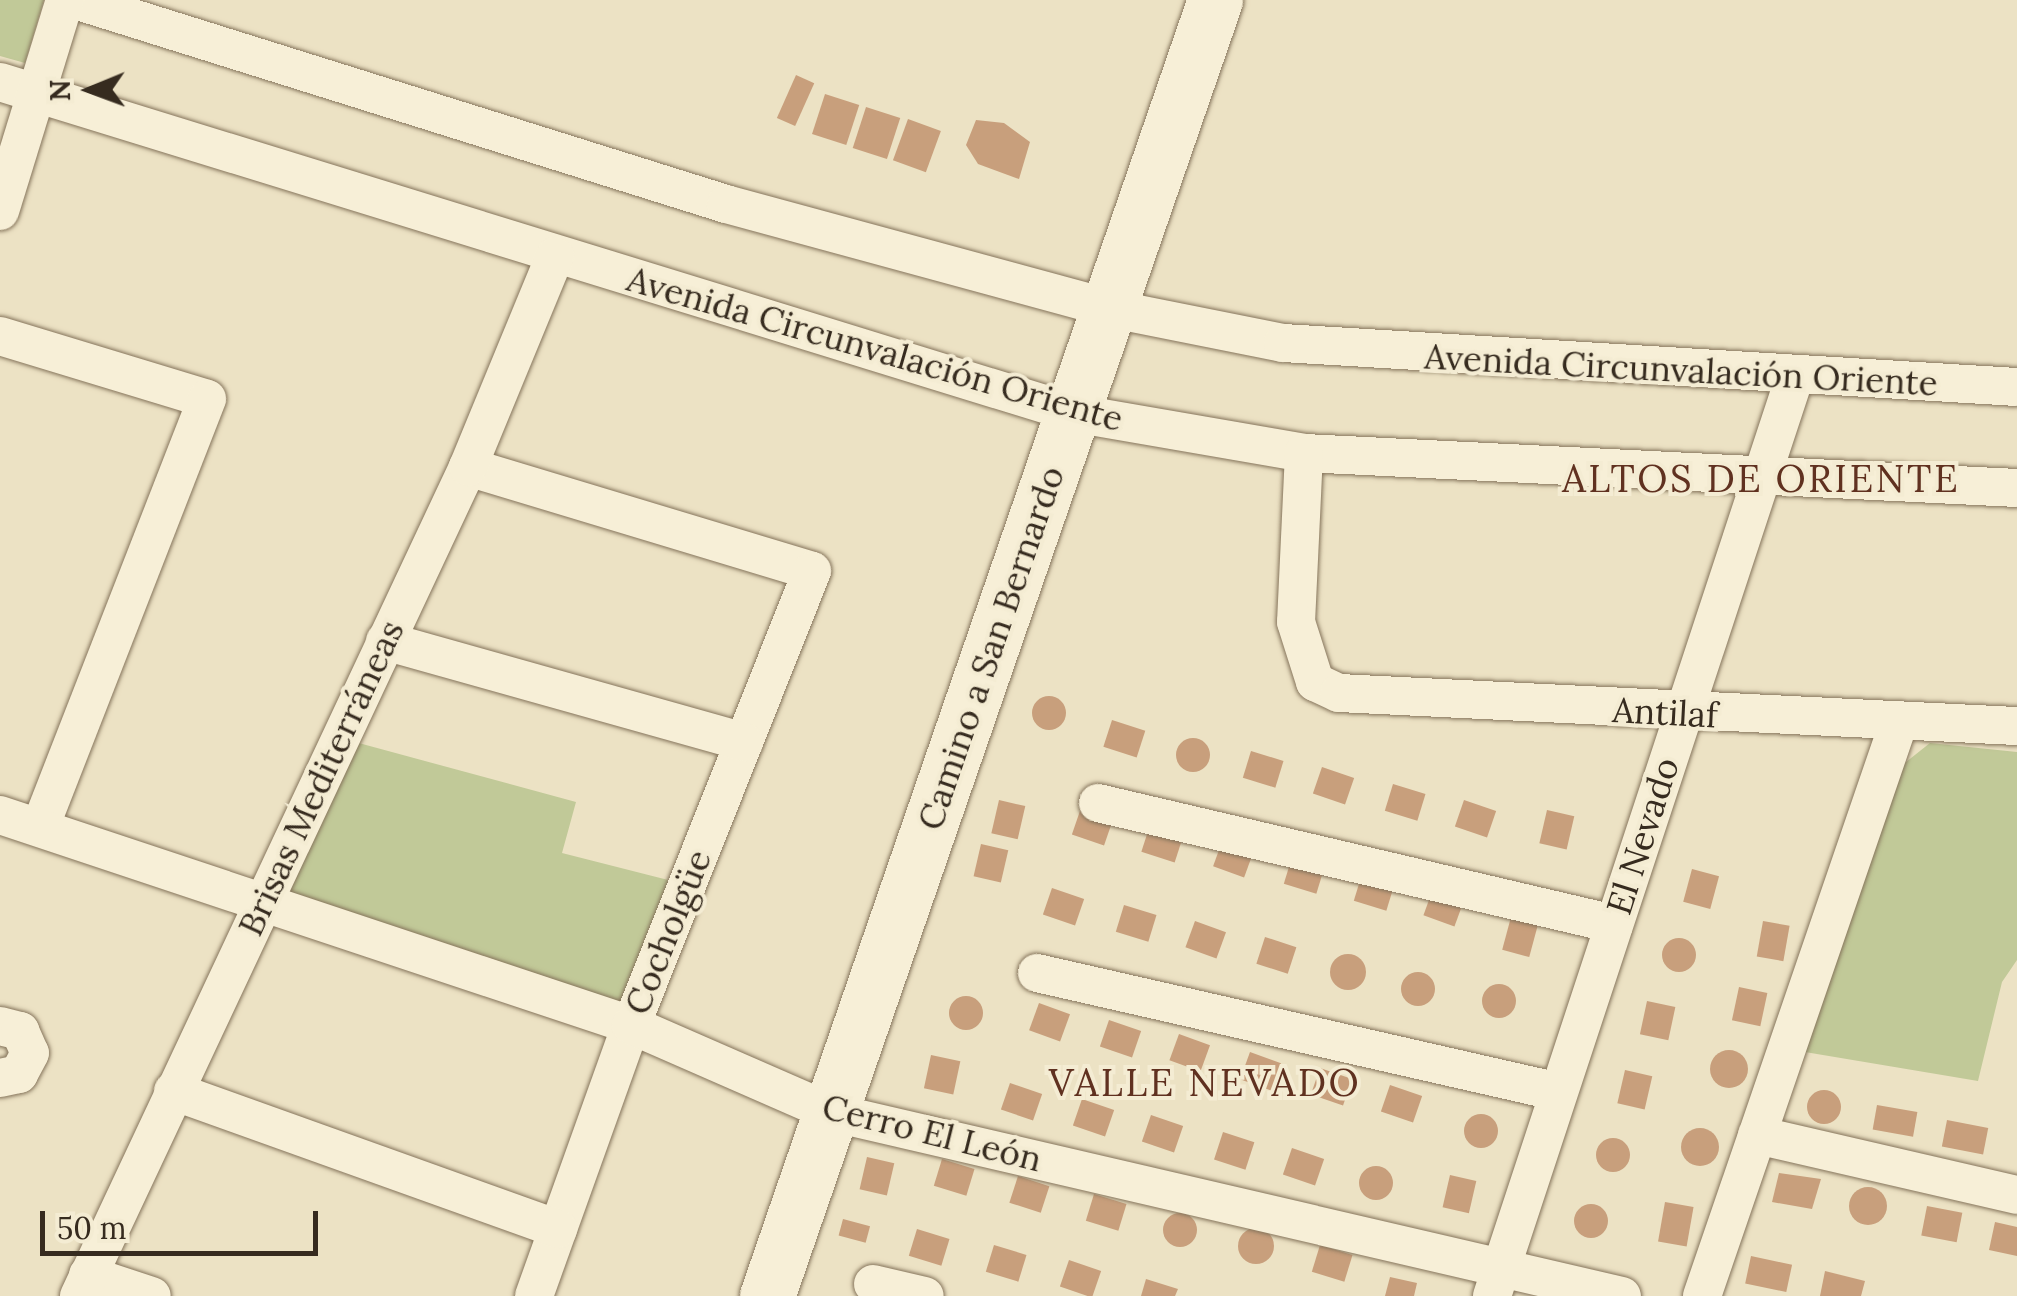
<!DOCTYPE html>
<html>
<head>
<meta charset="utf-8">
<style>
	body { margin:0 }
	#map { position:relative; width:2017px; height:1296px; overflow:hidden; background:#ece2c4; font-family:Lora,serif }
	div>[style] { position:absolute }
	.green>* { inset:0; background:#c1c998 }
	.building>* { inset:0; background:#c89f7c; transform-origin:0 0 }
	.round { border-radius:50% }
	.roads { filter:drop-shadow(0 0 2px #85745b) drop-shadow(0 0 2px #85745b) }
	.street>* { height:38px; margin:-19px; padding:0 19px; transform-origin:19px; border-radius:19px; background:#f7efd7 }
	.secondary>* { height:55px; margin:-27.5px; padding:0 27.5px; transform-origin:27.5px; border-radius:27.5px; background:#f7efd7 }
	span { translate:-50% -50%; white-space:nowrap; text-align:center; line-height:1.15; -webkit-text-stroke:8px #f4ecd3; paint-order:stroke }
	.street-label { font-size:35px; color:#362b1f }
	.neighbourhood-label { font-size:38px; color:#603120; letter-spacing:2.5px }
	.north { position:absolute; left:40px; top:40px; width:100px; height:100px; -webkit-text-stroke:8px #f4ecd3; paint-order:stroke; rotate:269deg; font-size:28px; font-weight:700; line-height:40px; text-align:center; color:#362b1f }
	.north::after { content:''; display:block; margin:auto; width:35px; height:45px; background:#362b1f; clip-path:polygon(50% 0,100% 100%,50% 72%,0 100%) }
	.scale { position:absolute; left:40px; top:1211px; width:278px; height:45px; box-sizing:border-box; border:5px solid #362b1f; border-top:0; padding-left:12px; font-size:30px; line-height:35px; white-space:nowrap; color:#362b1f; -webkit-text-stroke:8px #f4ecd3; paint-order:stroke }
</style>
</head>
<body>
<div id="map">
	<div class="green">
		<i style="clip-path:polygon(0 0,44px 0,25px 63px,0 56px)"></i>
		<i style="clip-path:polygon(355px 742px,576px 802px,562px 853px,676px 882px,625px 1008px,279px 899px)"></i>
		<i style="clip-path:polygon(1930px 743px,2017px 752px,2017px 960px,2002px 982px,1978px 1081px,1805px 1052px,1901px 766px)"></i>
	</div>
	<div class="building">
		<i style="left:796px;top:75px;width:20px;height:47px;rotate:24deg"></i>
		<i style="left:825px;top:94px;width:36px;height:42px;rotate:18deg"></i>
		<i style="left:866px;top:107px;width:36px;height:43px;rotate:18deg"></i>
		<i style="left:908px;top:119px;width:35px;height:44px;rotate:20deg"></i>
		<i style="clip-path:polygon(976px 120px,1004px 123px,1030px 142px,1019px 179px,978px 164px,966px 145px)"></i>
		<i class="round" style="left:1032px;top:696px;width:34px;height:34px"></i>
		<i style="left:1112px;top:720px;width:35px;height:28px;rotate:18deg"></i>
		<i class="round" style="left:1176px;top:738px;width:34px;height:34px"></i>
		<i style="left:1251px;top:751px;width:34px;height:28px;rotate:17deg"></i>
		<i style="left:1322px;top:767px;width:34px;height:28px;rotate:19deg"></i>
		<i style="left:1393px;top:784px;width:34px;height:28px;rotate:17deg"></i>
		<i style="left:999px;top:800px;width:27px;height:34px;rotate:13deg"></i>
		<i style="left:1464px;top:800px;width:34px;height:28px;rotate:19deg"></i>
		<i style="left:1081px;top:808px;width:34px;height:28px;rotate:19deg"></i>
		<i style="left:1547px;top:810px;width:28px;height:34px;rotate:13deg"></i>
		<i style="left:1150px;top:825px;width:35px;height:28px;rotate:18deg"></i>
		<i style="left:1223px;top:839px;width:33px;height:29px;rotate:20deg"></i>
		<i style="left:981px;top:844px;width:28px;height:33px;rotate:13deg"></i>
		<i style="left:1292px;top:857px;width:34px;height:28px;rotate:17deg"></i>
		<i style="left:1692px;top:869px;width:28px;height:34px;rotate:15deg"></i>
		<i style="left:1362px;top:874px;width:34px;height:28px;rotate:17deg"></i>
		<i style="left:1052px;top:888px;width:34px;height:28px;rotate:19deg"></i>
		<i style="left:1433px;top:889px;width:33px;height:28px;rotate:20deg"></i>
		<i style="left:1124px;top:905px;width:34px;height:28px;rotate:17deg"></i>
		<i style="left:1511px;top:917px;width:28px;height:34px;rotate:15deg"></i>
		<i style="left:1195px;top:921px;width:33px;height:28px;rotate:20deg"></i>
		<i style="left:1763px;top:921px;width:27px;height:36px;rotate:10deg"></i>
		<i style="left:1265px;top:937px;width:33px;height:28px;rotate:18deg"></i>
		<i class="round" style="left:1662px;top:938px;width:34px;height:34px"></i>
		<i class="round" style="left:1330px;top:954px;width:36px;height:36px"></i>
		<i class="round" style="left:1401px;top:972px;width:34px;height:34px"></i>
		<i class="round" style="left:1482px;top:984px;width:34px;height:34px"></i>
		<i style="left:1739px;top:987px;width:29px;height:34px;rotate:12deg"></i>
		<i class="round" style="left:949px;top:996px;width:34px;height:34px"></i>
		<i style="left:1647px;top:1001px;width:29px;height:34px;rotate:12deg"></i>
		<i style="left:1039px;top:1003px;width:33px;height:29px;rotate:20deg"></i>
		<i style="left:1109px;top:1020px;width:34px;height:28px;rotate:19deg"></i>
		<i style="left:1179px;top:1034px;width:33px;height:28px;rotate:20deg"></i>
		<i class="round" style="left:1710px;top:1050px;width:38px;height:38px"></i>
		<i style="left:1250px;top:1052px;width:33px;height:29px;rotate:20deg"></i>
		<i style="left:931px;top:1055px;width:30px;height:34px;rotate:12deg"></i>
		<i style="left:1320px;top:1068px;width:34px;height:28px;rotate:19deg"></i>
		<i style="left:1625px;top:1070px;width:28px;height:34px;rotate:13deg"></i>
		<i style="left:1010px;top:1083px;width:34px;height:28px;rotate:19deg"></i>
		<i style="left:1390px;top:1085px;width:34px;height:28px;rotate:19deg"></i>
		<i class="round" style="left:1807px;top:1090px;width:34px;height:34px"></i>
		<i style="left:1082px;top:1099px;width:34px;height:28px;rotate:19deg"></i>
		<i style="left:1877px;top:1105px;width:41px;height:25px;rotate:10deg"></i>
		<i class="round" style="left:1464px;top:1114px;width:34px;height:34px"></i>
		<i style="left:1151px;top:1115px;width:34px;height:28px;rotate:19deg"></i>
		<i style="left:1947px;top:1120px;width:42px;height:27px;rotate:11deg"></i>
		<i class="round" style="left:1681px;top:1128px;width:38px;height:38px"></i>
		<i style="left:1223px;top:1132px;width:33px;height:29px;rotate:18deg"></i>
		<i class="round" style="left:1596px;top:1138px;width:34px;height:34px"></i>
		<i style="left:1292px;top:1148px;width:34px;height:28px;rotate:19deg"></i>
		<i style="left:867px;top:1157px;width:28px;height:33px;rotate:13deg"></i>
		<i style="left:942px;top:1159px;width:34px;height:28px;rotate:17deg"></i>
		<i class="round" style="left:1359px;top:1166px;width:34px;height:34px"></i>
		<i style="clip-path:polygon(1779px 1173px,1821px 1179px,1812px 1209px,1772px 1202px)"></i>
		<i style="left:1450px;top:1175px;width:27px;height:33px;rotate:13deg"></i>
		<i style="left:1018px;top:1176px;width:33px;height:28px;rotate:18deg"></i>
		<i class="round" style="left:1849px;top:1187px;width:38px;height:38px"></i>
		<i style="left:1094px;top:1194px;width:34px;height:28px;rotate:17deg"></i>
		<i style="left:1665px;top:1202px;width:29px;height:40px;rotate:10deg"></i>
		<i class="round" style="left:1574px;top:1204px;width:34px;height:34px"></i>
		<i style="left:1927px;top:1206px;width:36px;height:30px;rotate:11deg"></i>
		<i class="round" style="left:1163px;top:1213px;width:34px;height:34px"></i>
		<i style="left:843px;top:1219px;width:28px;height:17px;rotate:15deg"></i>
		<i style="clip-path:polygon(1995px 1222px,2017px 1227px,2017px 1256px,1989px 1250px)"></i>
		<i class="round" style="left:1238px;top:1228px;width:36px;height:36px"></i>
		<i style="left:917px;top:1229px;width:34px;height:28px;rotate:17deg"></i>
		<i style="left:994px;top:1245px;width:34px;height:28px;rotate:17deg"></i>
		<i style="left:1320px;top:1245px;width:34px;height:28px;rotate:17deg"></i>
		<i style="left:1751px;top:1256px;width:42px;height:28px;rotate:12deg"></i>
		<i style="left:1069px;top:1260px;width:34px;height:28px;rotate:19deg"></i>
		<i style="clip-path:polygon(1825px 1271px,1865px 1281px,1861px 1296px,1820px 1296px)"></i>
		<i style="clip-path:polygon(1390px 1277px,1417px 1283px,1414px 1296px,1385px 1296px)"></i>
		<i style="clip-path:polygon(1146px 1279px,1178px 1289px,1175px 1296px,1141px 1296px)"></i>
	</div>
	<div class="roads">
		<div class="street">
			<i style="left:75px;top:0;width:682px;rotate:17.4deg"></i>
			<i style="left:726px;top:204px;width:396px;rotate:15.2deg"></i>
			<i style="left:1108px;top:308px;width:178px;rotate:11.3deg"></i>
			<i style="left:1283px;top:343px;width:735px;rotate:3.43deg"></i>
			<i style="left:0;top:82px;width:1123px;rotate:17.14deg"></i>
			<i style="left:1073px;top:413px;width:234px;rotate:9.8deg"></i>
			<i style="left:1304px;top:453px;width:714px;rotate:2.81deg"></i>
			<i style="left:0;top:211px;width:221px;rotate:-72.9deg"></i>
			<i style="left:0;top:336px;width:216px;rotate:16.9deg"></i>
			<i style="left:207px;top:399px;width:459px;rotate:111.3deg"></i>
			<i style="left:1304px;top:453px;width:169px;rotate:92.7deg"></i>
			<i style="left:1296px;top:622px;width:63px;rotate:72.4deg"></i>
			<i style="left:1315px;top:682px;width:26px;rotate:25deg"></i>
			<i style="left:1339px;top:693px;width:679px;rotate:2.79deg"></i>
			<i style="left:468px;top:467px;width:359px;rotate:16.8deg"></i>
			<i style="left:812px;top:571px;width:489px;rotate:111.7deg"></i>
			<i style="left:631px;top:1025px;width:288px;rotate:109.7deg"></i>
			<i style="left:385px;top:641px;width:373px;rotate:15.7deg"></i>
			<i style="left:1098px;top:803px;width:530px;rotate:13.2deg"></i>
			<i style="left:0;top:815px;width:665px;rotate:18.41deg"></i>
			<i style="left:631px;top:1025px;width:217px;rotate:23.6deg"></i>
			<i style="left:830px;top:1112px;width:813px;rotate:13.08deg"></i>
			<i style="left:1037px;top:973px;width:535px;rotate:12.84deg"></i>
			<i style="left:0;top:1026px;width:21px;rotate:14deg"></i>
			<i style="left:20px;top:1031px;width:24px;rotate:66deg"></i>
			<i style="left:30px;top:1053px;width:24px;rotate:118deg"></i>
			<i style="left:19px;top:1074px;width:19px;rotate:168deg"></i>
			<i style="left:173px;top:1091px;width:409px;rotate:19.7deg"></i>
			<i style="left:1757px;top:1135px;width:267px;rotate:13deg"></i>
			<i style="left:88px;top:1275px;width:67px;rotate:18.2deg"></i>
			<i style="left:873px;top:1284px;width:53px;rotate:13deg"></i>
			<i style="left:79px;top:1296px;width:916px;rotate:-64.86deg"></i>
			<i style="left:468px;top:467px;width:228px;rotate:-67.6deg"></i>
			<i style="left:1492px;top:1296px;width:969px;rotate:-71.77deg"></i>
			<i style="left:1702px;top:1296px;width:607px;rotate:-71.06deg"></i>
		</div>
		<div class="secondary">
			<i style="left:767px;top:1296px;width:1371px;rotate:-70.93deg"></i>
		</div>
	</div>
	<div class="street-label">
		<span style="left:875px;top:349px;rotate:16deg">Avenida Circunvalación Oriente</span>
		<span style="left:1681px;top:370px;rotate:3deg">Avenida Circunvalación Oriente</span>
		<span style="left:991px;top:648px;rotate:-71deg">Camino a San Bernardo</span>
		<span style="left:1665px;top:713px;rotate:3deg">Antilaf</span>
		<span style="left:321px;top:778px;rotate:-65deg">Brisas Mediterráneas</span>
		<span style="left:1643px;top:836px;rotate:-72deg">El Nevado</span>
		<span style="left:668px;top:932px;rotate:-68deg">Cocholgüe</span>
		<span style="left:932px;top:1133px;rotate:14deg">Cerro El León</span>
	</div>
	<div class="neighbourhood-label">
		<span style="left:1761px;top:479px">ALTOS DE ORIENTE</span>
		<span style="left:1205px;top:1083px">VALLE NEVADO</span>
	</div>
	<div class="north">N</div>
	<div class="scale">50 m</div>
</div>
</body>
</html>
